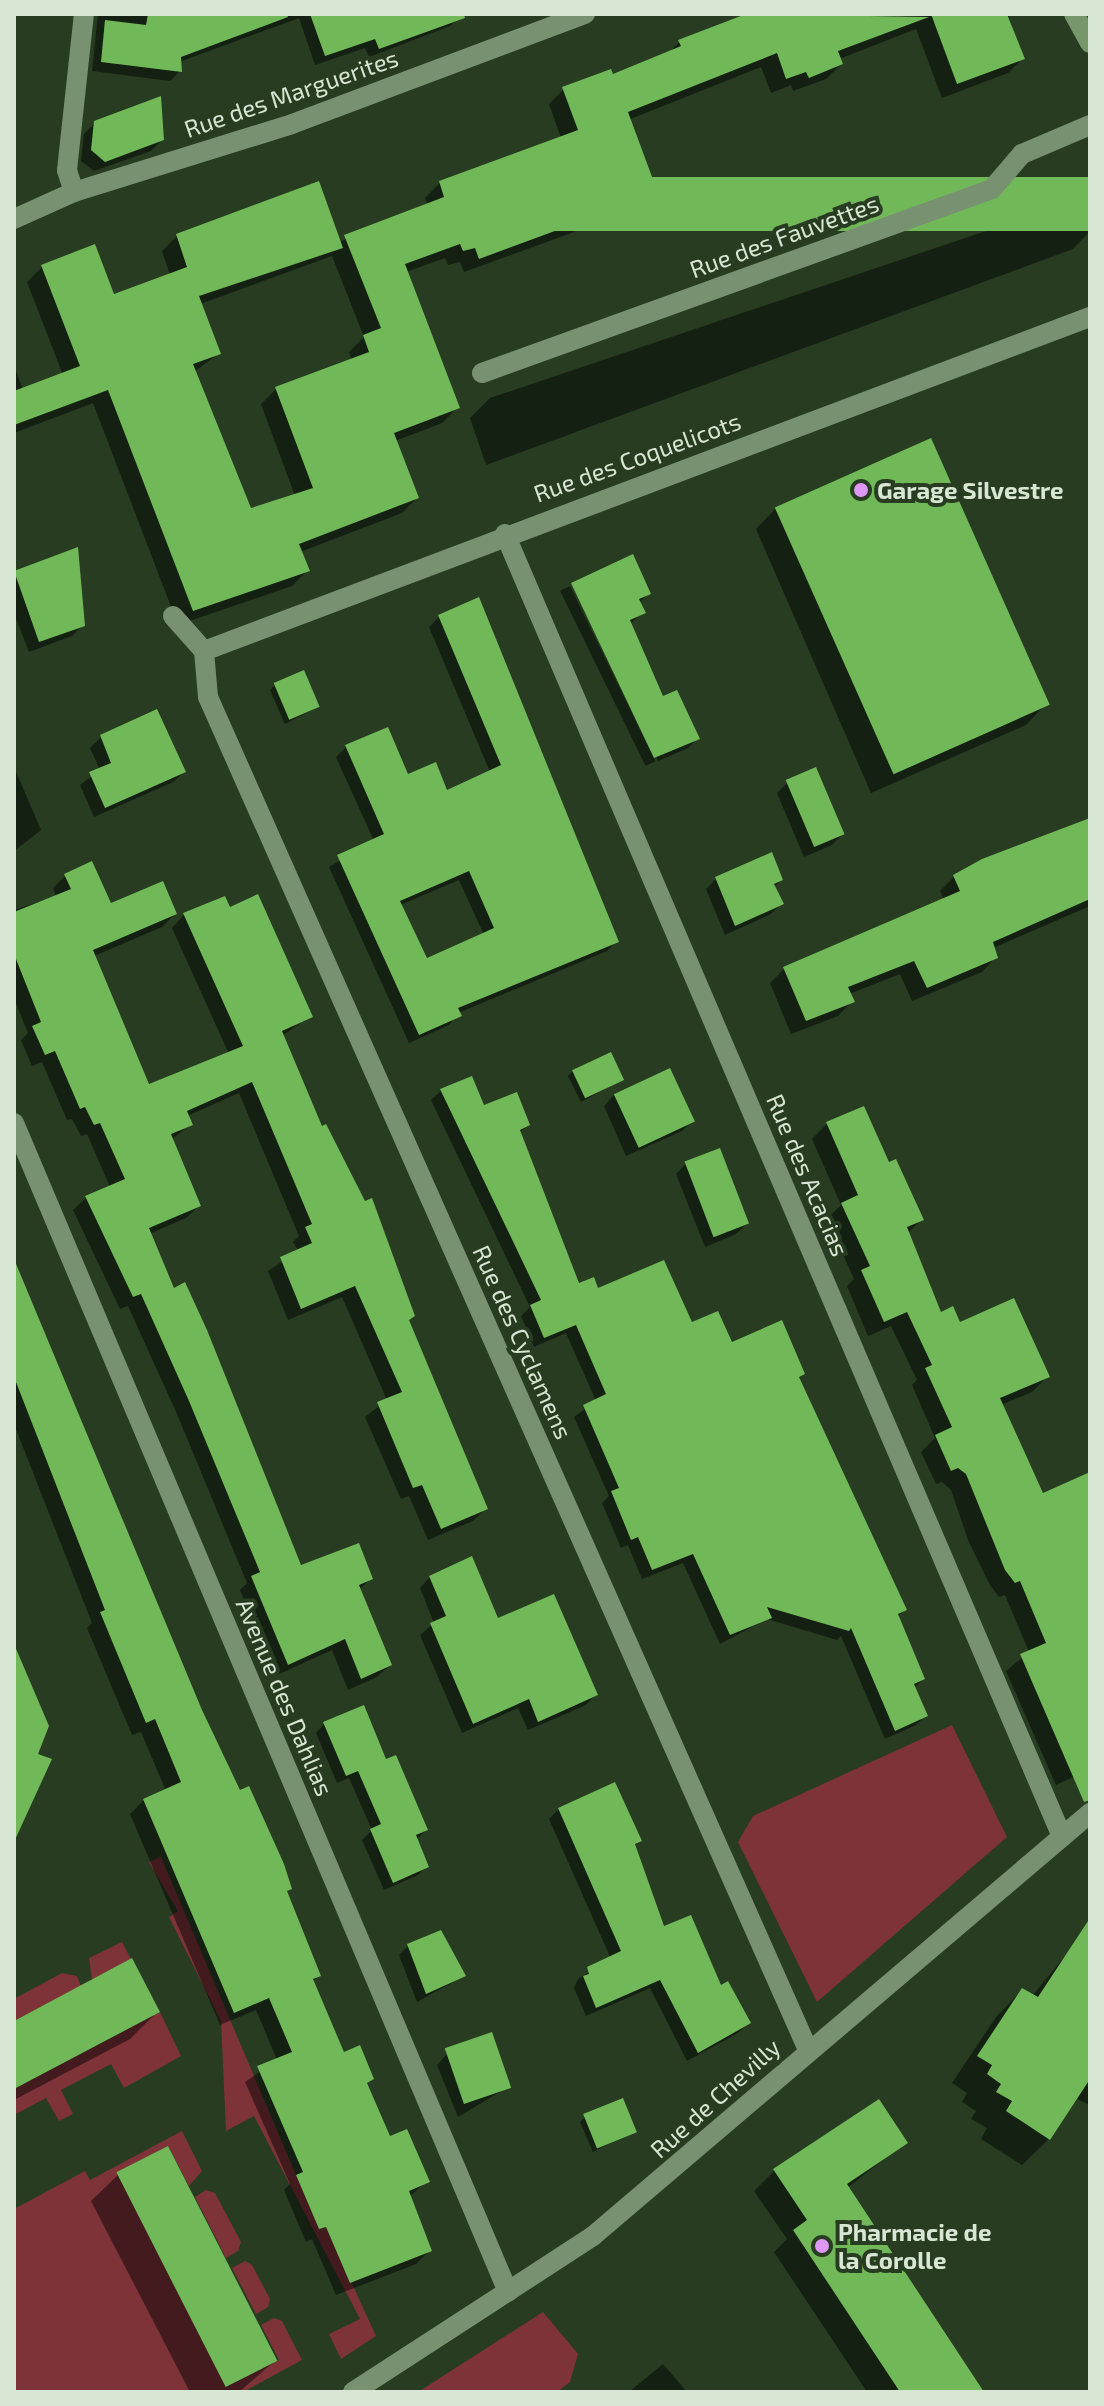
<!DOCTYPE html>
<html>
<head>
<meta charset="utf-8">
<style>
	body { margin:0 }
	#map { position:relative; width:1104px; height:2406px; overflow:hidden; background:#273c20; font-family:"Exo 2",sans-serif }
	div>[style] { position:absolute }
	.green>* { inset:0; background:#7e3339 }
	.shadow>* { inset:0; background:#0007; transform-origin:0 0 }
	.building>* { inset:0; background:#71b958; transform-origin:0 0 }
	.street>* { height:20px; margin:-10px; padding:0 10px; transform-origin:10px; border-radius:10px; background:#789170 }
	.secondary>* { height:20px; margin:-10px; padding:0 10px; transform-origin:10px; border-radius:10px; background:#759769 }
	.dots>* { width:22px; height:22px; translate:-50% -50%; box-sizing:border-box; border:4px solid #273c20; border-radius:50% }
	span { translate:-50% -50%; white-space:nowrap; text-align:center; line-height:1.15; -webkit-text-stroke:8px #273c20; paint-order:stroke }
	.street-label { font-size:24px; color:#d8e6d4 }
	.poi-label { font-size:24px; color:#d8e6d4; font-weight:700 }
	.left { translate:0 -50%; text-align:left }
	.frame { position:absolute; inset:0; border:16px solid #d8e6d4; pointer-events:none }
</style>
</head>
<body>
<div id="map">
	<div class="green">
		<i style="clip-path:polygon(952px 1725px,1007px 1837px,817px 2002px,738px 1842px,753px 1816px)"></i>
		<i style="clip-path:polygon(161px 1857px,319px 2229px,326px 2227px,376px 2336px,341px 2359px,329px 2334px,360px 2319px,254px 2116px,226px 2131px,221px 2021px,169px 1917px,178px 1911px,149px 1862px)"></i>
		<i style="clip-path:polygon(122px 1942px,131px 1959px,92px 1980px,89px 1958px)"></i>
		<i style="clip-path:polygon(62px 1973px,77px 1976px,81px 1986px,14px 2021px,14px 1999px)"></i>
		<i style="clip-path:polygon(160px 2012px,181px 2056px,124px 2088px,111px 2064px,61px 2090px,73px 2114px,59px 2121px,46px 2098px,14px 2115px,14px 2089px)"></i>
		<i style="clip-path:polygon(182px 2131px,202px 2171px,189px 2186px,168px 2146px,117px 2173px,228px 2386px,279px 2360px,261px 2325px,274px 2318px,282px 2321px,302px 2360px,243px 2392px,14px 2392px,14px 2209px,85px 2171px,90px 2180px)"></i>
		<i style="clip-path:polygon(206px 2190px,215px 2193px,241px 2242px,238px 2251px,226px 2258px,195px 2197px)"></i>
		<i style="clip-path:polygon(245px 2261px,252px 2265px,270px 2299px,268px 2307px,256px 2314px,232px 2268px)"></i>
		<i style="clip-path:polygon(543px 2312px,578px 2354px,570px 2382px,557px 2392px,418px 2392px)"></i>
	</div>
	<div class="shadow">
		<i style="clip-path:polygon(98px 14px,459px 14px,460px 17px,450px 26px,369px 57px,365px 48px,315px 65px,299px 18px,179px 62px,180px 71px,170px 81px,92px 71px)"></i>
		<i style="clip-path:polygon(evenodd,761px 14px,1008px 14px,1023px 58px,1008px 73px,942px 98px,916px 29px,839px 59px,841px 64px,826px 79px,793px 91px,791px 85px,771px 93px,761px 67px,628px 120px,655px 193px,640px 208px,464px 272px,460px 262px,448px 265px,445px 258px,406px 272px,457px 408px,442px 423px,395px 441px,417px 498px,402px 513px,300px 552px,307px 571px,292px 586px,178px 625px,93px 403px,14px 433px,14px 365px,23px 390px,63px 375px,27px 282px,42px 267px,113px 296px,170px 275px,162px 251px,177px 236px,339px 242px,428px 206px,425px 198px,440px 183px,561px 138px,549px 104px,564px 89px,612px 77px,667px 54px,680px 42px,761px 14px,332px 256px,364px 337px,349px 352px,352px 360px,276px 389px,261px 404px,295px 496px,250px 510px,194px 372px,218px 354px,200px 304px,332px 256px)"></i>
		<i style="clip-path:polygon(95px 123px,162px 140px,151px 151px,94px 171px,81px 161px,84px 134px)"></i>
		<i style="clip-path:polygon(1090px 196px,1090px 231px,1073px 249px,486px 465px,470px 418px,490px 398px)"></i>
		<i style="clip-path:polygon(776px 508px,1046px 704px,1026px 725px,871px 793px,756px 529px)"></i>
		<i style="clip-path:polygon(76px 550px,83px 625px,72px 636px,29px 652px,14px 613px,14px 573px)"></i>
		<i style="clip-path:polygon(572px 584px,649px 593px,639px 603px,643px 612px,630px 624px,662px 698px,698px 738px,688px 748px,658px 761px)"></i>
		<i style="left:570px;top:586px;width:195px;height:11px;rotate:64deg"></i>
		<i style="clip-path:polygon(evenodd,439px 617px,617px 941px,607px 951px,458px 1013px,449px 1025px,409px 1043px,329px 867px,374px 841px,336px 757px,346px 747px,446px 793px,490px 772px,429px 627px,439px 617px,459px 880px,484px 935px,426px 961px,400px 905px,459px 880px)"></i>
		<i style="clip-path:polygon(275px 685px,318px 707px,285px 724px,270px 690px)"></i>
		<i style="clip-path:polygon(101px 737px,184px 772px,173px 782px,94px 817px,80px 785px,100px 770px,90px 748px)"></i>
		<i style="clip-path:polygon(14px 767px,41px 830px,14px 851px)"></i>
		<i style="clip-path:polygon(788px 782px,843px 834px,832px 845px,804px 857px,777px 793px)"></i>
		<i style="clip-path:polygon(1090px 825px,1090px 906px,993px 948px,996px 957px,982px 972px,912px 1001px,900px 974px,849px 994px,852px 1001px,838px 1016px,791px 1034px,770px 983px,784px 969px,944px 900px,940px 891px,954px 877px)"></i>
		<i style="clip-path:polygon(65px 876px,110px 905px,175px 914px,162px 927px,94px 956px,148px 1086px,229px 1054px,172px 928px,184px 915px,229px 910px,310px 1016px,282px 1036px,486px 1508px,473px 1521px,428px 1540px,409px 1496px,401px 1499px,365px 1417px,387px 1400px,342px 1297px,288px 1320px,268px 1271px,298px 1251px,293px 1242px,299px 1236px,239px 1093px,187px 1116px,190px 1125px,171px 1140px,199px 1206px,186px 1218px,149px 1234px,300px 1568px,371px 1578px,359px 1590px,390px 1665px,377px 1677px,348px 1690px,332px 1650px,275px 1676px,240px 1590px,247px 1583px,177px 1414px,128px 1306px,120px 1309px,73px 1210px,86px 1198px,110px 1187px,87px 1134px,81px 1136px,72px 1119px,67px 1120px,42px 1062px,32px 1066px,21px 1040px,28px 1033px,14px 998px,14px 910px,56px 896px,53px 888px)"></i>
		<i style="clip-path:polygon(716px 879px,781px 880px,774px 887px,781px 904px,771px 914px,725px 935px,706px 889px)"></i>
		<i style="clip-path:polygon(573px 1071px,622px 1080px,581px 1102px,568px 1076px)"></i>
		<i style="clip-path:polygon(441px 1091px,528px 1125px,519px 1133px,578px 1286px,691px 1325px,803px 1374px,798px 1379px,905px 1610px,897px 1617px,923px 1679px,914px 1688px,926px 1715px,916px 1725px,885px 1739px,841px 1636px,837px 1640px,767px 1619px,720px 1644px,683px 1563px,642px 1579px,628px 1545px,621px 1548px,602px 1503px,609px 1496px,574px 1417px,596px 1401px,566px 1333px,534px 1347px,521px 1316px,530px 1307px,431px 1100px)"></i>
		<i style="clip-path:polygon(614px 1095px,693px 1120px,682px 1131px,626px 1156px,604px 1106px)"></i>
		<i style="clip-path:polygon(827px 1124px,888px 1164px,922px 1219px,907px 1234px,940px 1314px,1047px 1377px,1032px 1392px,1001px 1405px,1042px 1496px,1090px 1483px,1090px 1769px,1056px 1785px,1006px 1671px,1029px 1652px,1005px 1595px,999px 1597px,990px 1585px,968px 1540px,951px 1490px,942px 1482px,936px 1484px,921px 1452px,935px 1438px,912px 1385px,917px 1380px,891px 1326px,868px 1336px,847px 1286px,854px 1279px,827px 1219px,841px 1205px,812px 1139px)"></i>
		<i style="clip-path:polygon(686px 1164px,747px 1224px,736px 1234px,705px 1247px,676px 1174px)"></i>
		<i style="clip-path:polygon(14px 1263px,200px 1711px,290px 1888px,285px 1893px,319px 1975px,312px 1982px,343px 2054px,372px 2078px,365px 2085px,389px 2139px,427px 2181px,409px 2197px,430px 2250px,416px 2264px,336px 2295px,312px 2239px,306px 2242px,284px 2190px,290px 2184px,245px 2082px,277px 2060px,256px 2010px,220px 2025px,130px 1814px,144px 1800px,166px 1791px,141px 1732px,132px 1735px,87px 1628px,92px 1623px,14px 1424px)"></i>
		<i style="clip-path:polygon(430px 1577px,497px 1620px,596px 1694px,586px 1705px,528px 1730px,518px 1708px,462px 1733px,420px 1635px,434px 1623px,420px 1588px)"></i>
		<i style="clip-path:polygon(324px 1724px,385px 1761px,426px 1830px,416px 1840px,427px 1866px,418px 1875px,384px 1890px,362px 1840px,372px 1830px,349px 1778px,337px 1783px,316px 1733px)"></i>
		<i style="clip-path:polygon(559px 1809px,639px 1841px,634px 1847px,663px 1929px,748px 2023px,738px 2033px,687px 2061px,650px 1988px,586px 2016px,574px 1988px,578px 1979px,611px 1959px,549px 1819px)"></i>
		<i style="clip-path:polygon(1076px 1943px,1090px 1944px,1090px 2105px,1075px 2098px,1049px 2139px,1022px 2165px,981px 2139px,987px 2128px,971px 2119px,976px 2111px,962px 2102px,967px 2093px,952px 2083px,996px 2017px,1022px 1990px,1032px 1996px)"></i>
		<i style="clip-path:polygon(408px 1946px,464px 1976px,417px 2002px,399px 1955px)"></i>
		<i style="clip-path:polygon(157px 2012px,130px 2039px,14px 2100px,14px 2024px)"></i>
		<i style="clip-path:polygon(447px 2054px,508px 2087px,458px 2117px,437px 2065px)"></i>
		<i style="clip-path:polygon(879px 2102px,906px 2142px,847px 2188px,982px 2392px,867px 2392px,774px 2252px,787px 2239px,754px 2191px,774px 2171px)"></i>
		<i style="clip-path:polygon(585px 2117px,634px 2131px,593px 2152px,580px 2122px)"></i>
		<i style="clip-path:polygon(167px 2148px,277px 2359px,239px 2392px,190px 2392px,91px 2201px,118px 2175px)"></i>
		<i style="clip-path:polygon(663px 2364px,687px 2392px,629px 2392px)"></i>
	</div>
	<div class="building">
		<i style="clip-path:polygon(148px 14px,287px 14px,288px 17px,181px 57px,182px 72px,101px 62px,105px 20px,146px 25px)"></i>
		<i style="clip-path:polygon(310px 14px,464px 14px,465px 18px,379px 49px,375px 39px,325px 56px)"></i>
		<i style="clip-path:polygon(746px 14px,929px 17px,838px 51px,843px 64px,809px 78px,806px 72px,786px 79px,777px 53px,628px 112px,658px 193px,479px 259px,475px 248px,463px 251px,460px 244px,405px 264px,460px 408px,394px 433px,419px 498px,299px 544px,310px 571px,193px 611px,108px 390px,14px 425px,14px 391px,80px 366px,41px 265px,95px 244px,114px 294px,187px 267px,176px 234px,319px 181px,343px 248px,199px 296px,221px 354px,193px 364px,251px 508px,313px 488px,275px 387px,369px 352px,363px 335px,381px 328px,344px 235px,444px 197px,439px 181px,578px 130px,562px 87px,611px 69px,613px 74px,681px 46px,678px 40px)"></i>
		<i style="clip-path:polygon(931px 14px,1007px 14px,1025px 59px,957px 84px)"></i>
		<i style="clip-path:polygon(161px 96px,164px 140px,105px 162px,91px 150px,94px 121px)"></i>
		<i style="left:1090px;top:177px;width:54px;height:640px;rotate:90deg"></i>
		<i style="left:931px;top:438px;width:292px;height:171px;rotate:66deg"></i>
		<i style="clip-path:polygon(78px 547px,85px 626px,39px 642px,14px 571px)"></i>
		<i style="clip-path:polygon(633px 554px,651px 594px,639px 599px,646px 613px,630px 620px,663px 696px,677px 690px,700px 739px,654px 758px,571px 583px)"></i>
		<i style="clip-path:polygon(evenodd,479px 597px,619px 942px,458px 1008px,462px 1016px,419px 1035px,337px 855px,384px 834px,345px 745px,388px 727px,408px 774px,436px 762px,447px 790px,501px 765px,438px 615px,479px 597px,469px 871px,494px 928px,427px 958px,400px 901px,469px 871px)"></i>
		<i style="left:304px;top:670px;width:40px;height:33px;rotate:67deg"></i>
		<i style="clip-path:polygon(157px 709px,186px 772px,105px 808px,89px 772px,111px 763px,100px 735px)"></i>
		<i style="left:816px;top:767px;width:73px;height:33px;rotate:67deg"></i>
		<i style="clip-path:polygon(1090px 818px,1090px 899px,993px 942px,998px 958px,927px 988px,914px 961px,848px 987px,855px 1002px,806px 1021px,783px 967px,960px 891px,953px 875px,982px 859px)"></i>
		<i style="clip-path:polygon(772px 852px,783px 880px,774px 884px,784px 904px,735px 926px,715px 877px)"></i>
		<i style="clip-path:polygon(92px 861px,111px 903px,163px 881px,177px 914px,93px 950px,149px 1084px,243px 1046px,183px 913px,225px 896px,230px 907px,258px 894px,313px 1017px,282px 1031px,322px 1126px,326px 1124px,365px 1201px,372px 1198px,415px 1316px,409px 1320px,488px 1509px,441px 1529px,422px 1485px,413px 1488px,377px 1402px,402px 1392px,355px 1286px,301px 1309px,280px 1257px,312px 1243px,305px 1227px,312px 1224px,252px 1082px,187px 1111px,193px 1125px,171px 1134px,201px 1206px,149px 1228px,174px 1288px,185px 1282px,207px 1330px,301px 1565px,359px 1543px,373px 1579px,359px 1585px,392px 1665px,361px 1679px,345px 1639px,288px 1665px,251px 1576px,260px 1572px,189px 1401px,141px 1294px,133px 1297px,85px 1196px,125px 1179px,100px 1123px,94px 1125px,85px 1107px,80px 1109px,55px 1051px,45px 1055px,32px 1026px,41px 1022px,14px 954px,14px 912px,71px 889px,64px 874px)"></i>
		<i style="left:611px;top:1052px;width:31px;height:43px;rotate:65deg"></i>
		<i style="left:670px;top:1068px;width:59px;height:62px;rotate:65deg"></i>
		<i style="clip-path:polygon(472px 1076px,484px 1105px,517px 1092px,530px 1125px,520px 1130px,579px 1283px,594px 1277px,598px 1288px,664px 1260px,692px 1322px,718px 1311px,732px 1342px,782px 1320px,805px 1374px,799px 1377px,907px 1610px,898px 1614px,925px 1679px,914px 1684px,928px 1716px,895px 1731px,851px 1628px,849px 1631px,767px 1607px,772px 1618px,730px 1635px,693px 1554px,652px 1570px,638px 1537px,631px 1540px,611px 1491px,619px 1488px,583px 1405px,606px 1394px,576px 1325px,544px 1338px,530px 1305px,541px 1300px,440px 1089px)"></i>
		<i style="clip-path:polygon(864px 1106px,889px 1162px,896px 1159px,924px 1220px,907px 1227px,941px 1312px,953px 1306px,960px 1322px,1014px 1298px,1050px 1377px,1000px 1398px,1043px 1493px,1090px 1472px,1090px 1800px,1084px 1802px,1020px 1654px,1046px 1643px,1020px 1581px,1015px 1583px,1005px 1570px,966px 1474px,958px 1468px,951px 1471px,935px 1435px,952px 1427px,925px 1368px,932px 1365px,907px 1312px,884px 1322px,861px 1270px,870px 1266px,841px 1203px,858px 1195px,826px 1122px)"></i>
		<i style="left:720px;top:1148px;width:81px;height:38px;rotate:69deg"></i>
		<i style="clip-path:polygon(14px 1259px,202px 1710px,240px 1790px,249px 1786px,284px 1864px,292px 1889px,287px 1891px,321px 1976px,313px 1979px,344px 2052px,360px 2045px,374px 2079px,367px 2083px,390px 2136px,407px 2129px,430px 2182px,409px 2191px,432px 2251px,350px 2283px,326px 2227px,319px 2229px,296px 2175px,303px 2172px,257px 2066px,292px 2052px,269px 1998px,234px 2013px,143px 1799px,181px 1782px,155px 1719px,146px 1723px,100px 1612px,105px 1610px,14px 1377px)"></i>
		<i style="clip-path:polygon(472px 1556px,498px 1618px,554px 1594px,598px 1695px,538px 1722px,529px 1699px,473px 1724px,430px 1623px,446px 1616px,429px 1576px)"></i>
		<i style="clip-path:polygon(14px 1644px,49px 1726px,38px 1754px,52px 1759px,14px 1842px)"></i>
		<i style="clip-path:polygon(364px 1705px,386px 1759px,396px 1755px,428px 1830px,416px 1835px,429px 1867px,393px 1883px,370px 1829px,381px 1824px,358px 1771px,346px 1776px,323px 1722px)"></i>
		<i style="clip-path:polygon(615px 1782px,642px 1841px,635px 1844px,664px 1926px,691px 1915px,721px 1985px,728px 1981px,751px 2023px,698px 2053px,660px 1980px,596px 2008px,583px 1976px,589px 1974px,587px 1967px,621px 1951px,558px 1808px)"></i>
		<i style="clip-path:polygon(1090px 1918px,1090px 2079px,1050px 2140px,1006px 2111px,1012px 2101px,996px 2092px,1001px 2084px,987px 2074px,992px 2065px,977px 2056px,1022px 1988px,1038px 1997px)"></i>
		<i style="clip-path:polygon(441px 1930px,466px 1976px,426px 1994px,407px 1944px)"></i>
		<i style="clip-path:polygon(132px 1958px,160px 2012px,14px 2089px,14px 2021px)"></i>
		<i style="left:492px;top:2032px;width:59px;height:50px;rotate:71deg"></i>
		<i style="left:623px;top:2098px;width:37px;height:43px;rotate:68deg"></i>
		<i style="clip-path:polygon(879px 2099px,908px 2143px,847px 2184px,984px 2392px,900px 2392px,793px 2230px,807px 2220px,773px 2169px)"></i>
		<i style="left:168px;top:2146px;width:241px;height:58px;rotate:63deg"></i>
	</div>
	<div class="street">
		<i style="left:74px;top:192px;width:23px;rotate:-108deg"></i>
		<i style="left:67px;top:170px;width:157px;rotate:-83.8deg"></i>
		<i style="left:14px;top:219px;width:66px;rotate:-24.2deg"></i>
		<i style="left:74px;top:192px;width:228px;rotate:-17.3deg"></i>
		<i style="left:292px;top:124px;width:313px;rotate:-20.6deg"></i>
		<i style="left:482px;top:373px;width:542px;rotate:-19.84deg"></i>
		<i style="left:992px;top:189px;width:46px;rotate:-49.4deg"></i>
		<i style="left:1022px;top:154px;width:74px;rotate:-23.1deg"></i>
		<i style="left:505px;top:534px;width:1417px;rotate:66.85deg"></i>
		<i style="left:173px;top:616px;width:47px;rotate:48.5deg"></i>
		<i style="left:204px;top:651px;width:46px;rotate:85deg"></i>
		<i style="left:208px;top:697px;width:1480px;rotate:66.08deg"></i>
		<i style="left:204px;top:651px;width:947px;rotate:-20.66deg"></i>
		<i style="left:14px;top:1123px;width:1269px;rotate:67.09deg"></i>
		<i style="left:353px;top:2392px;width:286px;rotate:-33deg"></i>
		<i style="left:593px;top:2236px;width:653px;rotate:-40.4deg"></i>
	</div>
	<div class="secondary">
		<i style="left:1074px;top:14px;width:33px;rotate:61deg"></i>
	</div>
	<div class="dots">
		<i style="left:861px;top:490px;background:#de98f3"></i>
		<i style="left:822px;top:2246px;background:#de98f3"></i>
	</div>
	<div class="street-label">
		<span style="left:291px;top:93px;rotate:-19deg">Rue des Marguerites</span>
		<span style="left:784px;top:236px;rotate:-20deg">Rue des Fauvettes</span>
		<span style="left:637px;top:457px;rotate:-20deg">Rue des Coquelicots</span>
		<span style="left:808px;top:1175px;rotate:67deg">Rue des Acacias</span>
		<span style="left:523px;top:1342px;rotate:66deg">Rue des Cyclamens</span>
		<span style="left:285px;top:1697px;rotate:67deg">Avenue des Dahlias</span>
		<span style="left:715px;top:2098px;rotate:-42deg">Rue de Chevilly</span>
	</div>
	<div class="poi-label">
		<span class="left" style="left:877px;top:490px">Garage Silvestre</span>
		<span class="left" style="left:838px;top:2246px">Pharmacie de<br>la Corolle</span>
	</div>
	<div class="frame"></div>
</div>
</body>
</html>
